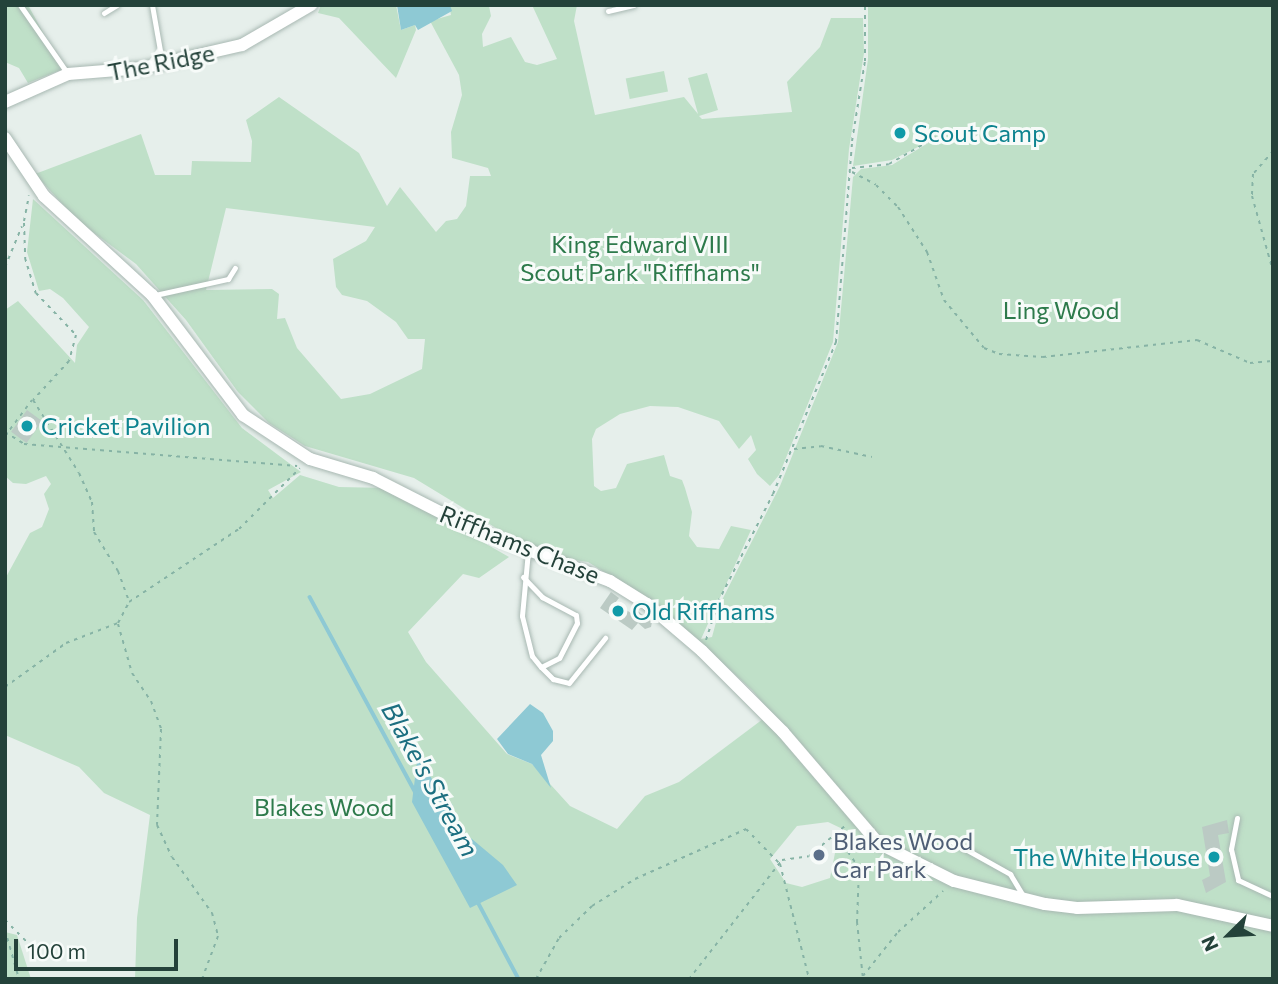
<!DOCTYPE html>
<html>
<head>
<meta charset="utf-8">
<style>
	body { margin:0 }
	#map { position:relative; width:1278px; height:984px; overflow:hidden; background:#e6efeb; font-family:Commissioner,sans-serif }
	div>[style] { position:absolute }
	.green>* { inset:0; background:#bfe0c8; transform-origin:0 0 }
	.water>* { inset:0; background:#8ec9d4 }
	.stream>* { height:3.5px; margin:-1.75px; padding:0 1.75px; transform-origin:1.75px; border-radius:1.75px; background:#8ec9d4 }
	.building>* { inset:0; background:#bbcac4; transform-origin:0 0 }
	.path>* { height:2px; margin-top:-1px; transform-origin:0; background:repeating-linear-gradient(90deg,#86b3a5 0 3.5px,transparent 0 8.5px) }
	.roads { filter:drop-shadow(0 0 2px #a8b8b2) drop-shadow(0 0 2px #a8b8b2) }
	.service>* { height:5px; margin:-2.5px; padding:0 2.5px; transform-origin:2.5px; border-radius:2.5px; background:#fff }
	.tertiary>* { height:12px; margin:-6px; padding:0 6px; transform-origin:6px; border-radius:6px; background:#fff }
	.dots>* { width:19px; height:19px; translate:-50% -50%; box-sizing:border-box; border:4px solid #f7fbf9; border-radius:50% }
	span { translate:-50% -50%; white-space:nowrap; text-align:center; line-height:1.15; -webkit-text-stroke:6px #f7fbf9; paint-order:stroke }
	.street-label { font-size:24px; color:#24423a }
	.culture-label { font-size:24px; color:#0d838f }
	.left { translate:0 -50%; text-align:left }
	.right { translate:-100% -50%; text-align:right }
	.park-label { font-size:24px; color:#2d7a4b }
	.service-label { font-size:24px; color:#4e5e75 }
	.water-label { font-size:26px; color:#1c6f80; font-style:italic }
	.frame { position:absolute; inset:0; border:7px solid #24423a; pointer-events:none }
	.north { position:absolute; left:1194px; top:900px; width:70px; height:70px; -webkit-text-stroke:5px #f7fbf9; paint-order:stroke; rotate:246deg; font-size:19px; font-weight:700; line-height:28px; text-align:center; color:#24423a }
	.north::after { content:''; display:block; margin:auto; width:24px; height:32px; background:#24423a; clip-path:polygon(50% 0,100% 100%,50% 72%,0 100%) }
	.scale { position:absolute; left:14px; top:939px; width:164px; height:32px; box-sizing:border-box; border:4px solid #24423a; border-top:0; padding-left:9px; font-size:21px; line-height:24px; white-space:nowrap; color:#24423a; -webkit-text-stroke:5px #f7fbf9; paint-order:stroke }
</style>
</head>
<body>
<div id="map">
	<div class="green">
		<i style="clip-path:polygon(5px 5px,28px 5px,63px 69px,28px 83px,19px 68px,5px 62px)"></i>
		<i style="clip-path:polygon(321px 5px,396px 5px,401px 30px,415px 25px,416px 30px,396px 78px,339px 18px,318px 13px)"></i>
		<i style="clip-path:polygon(evenodd,449px 5px,489px 6px,491px 16px,482px 34px,483px 47px,511px 37px,525px 62px,537px 65px,557px 59px,532px 5px,577px 5px,574px 21px,595px 115px,684px 97px,698px 114px,688px 78px,707px 73px,718px 110px,699px 116px,702px 119px,792px 112px,787px 82px,820px 47px,831px 18px,863px 18px,864px 53px,849px 149px,833px 342px,779px 475px,770px 486px,757px 474px,748px 459px,756px 450px,751px 435px,739px 449px,719px 421px,678px 407px,650px 406px,620px 414px,596px 429px,592px 439px,594px 486px,601px 491px,616px 488px,627px 464px,664px 455px,670px 476px,682px 480px,685px 488px,692px 512px,689px 536px,697px 547px,719px 549px,731px 526px,751px 530px,701px 639px,712px 637px,722px 600px,780px 486px,838px 342px,853px 177px,861px 169px,892px 165px,938px 137px,892px 160px,853px 166px,868px 59px,868px 5px,1273px 5px,1273px 979px,135px 979px,137px 918px,150px 815px,104px 793px,79px 767px,5px 735px,5px 579px,30px 533px,42px 527px,49px 509px,44px 494px,51px 484px,46px 476px,26px 484px,13px 483px,5px 476px,5px 310px,18px 301px,75px 363px,77px 345px,89px 327px,63px 298px,50px 289px,39px 291px,27px 252px,33px 199px,143px 300px,242px 428px,301px 472px,268px 490px,273px 498px,300px 475px,339px 487px,388px 488px,509px 557px,479px 578px,463px 574px,408px 632px,426px 662px,507px 754px,532px 764px,570px 806px,617px 829px,645px 796px,679px 782px,771px 713px,752px 690px,660px 606px,588px 562px,561px 558px,511px 537px,414px 478px,305px 446px,269px 423px,238px 392px,186px 320px,136px 264px,78px 221px,35px 174px,141px 134px,155px 175px,191px 175px,192px 161px,251px 162px,252px 141px,246px 120px,279px 97px,359px 153px,387px 206px,400px 187px,436px 232px,446px 221px,457px 219px,466px 206px,470px 176px,491px 176px,488px 168px,452px 158px,451px 132px,462px 95px,459px 75px,430px 21px,451px 15px,449px 5px,226px 208px,375px 227px,366px 241px,333px 259px,336px 287px,342px 295px,367px 301px,396px 322px,408px 339px,425px 339px,422px 369px,370px 394px,341px 399px,297px 348px,285px 318px,277px 319px,279px 294px,272px 289px,206px 290px,226px 208px,449px 5px,828px 822px,851px 833px,847px 848px,835px 853px,830px 878px,802px 887px,786px 883px,770px 859px,797px 826px,828px 822px)"></i>
		<i style="left:664px;top:71px;width:21px;height:39px;rotate:79deg"></i>
		<i style="clip-path:polygon(5px 932px,17px 935px,31px 979px,5px 979px)"></i>
	</div>
	<div class="water">
		<i style="clip-path:polygon(397px 5px,450px 5px,452px 11px,418px 30px,415px 25px,401px 30px)"></i>
		<i style="clip-path:polygon(530px 704px,543px 713px,553px 731px,553px 741px,541px 755px,551px 788px,532px 764px,508px 754px,497px 739px)"></i>
		<i style="clip-path:polygon(418px 754px,442px 797px,453px 805px,452px 816px,460px 829px,503px 865px,517px 885px,470px 908px,412px 802px)"></i>
	</div>
	<div class="stream">
		<i style="left:310px;top:597px;width:225px;rotate:61.6deg"></i>
		<i style="left:478px;top:902px;width:87px;rotate:62deg"></i>
	</div>
	<div class="building">
		<i style="left:27px;top:410px;width:19px;height:27px;rotate:36deg"></i>
		<i style="clip-path:polygon(611px 592px,619px 598px,615px 603px,631px 613px,634px 608px,652px 622px,651px 627px,645px 629px,638px 623px,632px 630px,600px 608px)"></i>
		<i style="clip-path:polygon(1227px 820px,1229px 833px,1218px 835px,1226px 882px,1206px 893px,1202px 880px,1210px 876px,1202px 827px)"></i>
	</div>
	<div class="path">
		<i style="left:1273px;top:151px;width:30px;rotate:131deg"></i>
		<i style="left:1253px;top:174px;width:22px;rotate:93deg"></i>
		<i style="left:1252px;top:196px;width:78px;rotate:74.4deg"></i>
		<i style="left:852px;top:168px;width:37px;rotate:-6deg"></i>
		<i style="left:889px;top:164px;width:54px;rotate:-29.9deg"></i>
		<i style="left:852px;top:172px;width:27px;rotate:28deg"></i>
		<i style="left:876px;top:185px;width:31px;rotate:45deg"></i>
		<i style="left:898px;top:207px;width:54px;rotate:57.2deg"></i>
		<i style="left:927px;top:252px;width:51px;rotate:70.5deg"></i>
		<i style="left:944px;top:300px;width:62px;rotate:50.2deg"></i>
		<i style="left:984px;top:348px;width:16px;rotate:22deg"></i>
		<i style="left:999px;top:354px;width:44px;rotate:3.9deg"></i>
		<i style="left:1043px;top:357px;width:155px;rotate:-6.3deg"></i>
		<i style="left:1197px;top:340px;width:58px;rotate:23.5deg"></i>
		<i style="left:1250px;top:363px;width:23px;rotate:-5deg"></i>
		<i style="left:24px;top:221px;width:26px;rotate:-79deg"></i>
		<i style="left:24px;top:223px;width:35px;rotate:88deg"></i>
		<i style="left:25px;top:258px;width:37px;rotate:73deg"></i>
		<i style="left:36px;top:293px;width:58px;rotate:46.4deg"></i>
		<i style="left:76px;top:335px;width:27px;rotate:105deg"></i>
		<i style="left:69px;top:361px;width:53px;rotate:132.7deg"></i>
		<i style="left:33px;top:400px;width:86px;rotate:57.8deg"></i>
		<i style="left:79px;top:473px;width:32px;rotate:66deg"></i>
		<i style="left:92px;top:502px;width:30px;rotate:86deg"></i>
		<i style="left:94px;top:532px;width:46px;rotate:58.4deg"></i>
		<i style="left:118px;top:571px;width:33px;rotate:70deg"></i>
		<i style="left:5px;top:267px;width:44px;rotate:-67.5deg"></i>
		<i style="left:1272px;top:361px;width:27px;rotate:88deg"></i>
		<i style="left:5px;top:432px;width:22px;rotate:32deg"></i>
		<i style="left:24px;top:444px;width:274px;rotate:4.6deg"></i>
		<i style="left:5px;top:436px;width:45px;rotate:-53.1deg"></i>
		<i style="left:794px;top:449px;width:27px;rotate:-6deg"></i>
		<i style="left:821px;top:446px;width:52px;rotate:12.2deg"></i>
		<i style="left:118px;top:624px;width:51px;rotate:74.1deg"></i>
		<i style="left:132px;top:673px;width:34px;rotate:56deg"></i>
		<i style="left:151px;top:701px;width:30px;rotate:70deg"></i>
		<i style="left:161px;top:729px;width:96px;rotate:92.4deg"></i>
		<i style="left:157px;top:825px;width:35px;rotate:65deg"></i>
		<i style="left:172px;top:857px;width:69px;rotate:54.5deg"></i>
		<i style="left:212px;top:913px;width:24px;rotate:75deg"></i>
		<i style="left:218px;top:936px;width:46px;rotate:110.4deg"></i>
		<i style="left:706px;top:640px;width:40px;rotate:-72deg"></i>
		<i style="left:718px;top:602px;width:121px;rotate:-63deg"></i>
		<i style="left:773px;top:494px;width:165px;rotate:-67.5deg"></i>
		<i style="left:836px;top:342px;width:202px;rotate:-85.4deg"></i>
		<i style="left:852px;top:141px;width:81px;rotate:-80.8deg"></i>
		<i style="left:865px;top:61px;width:56px;rotate:-90deg"></i>
		<i style="left:5px;top:687px;width:75px;rotate:-35.8deg"></i>
		<i style="left:66px;top:643px;width:56px;rotate:-21deg"></i>
		<i style="left:118px;top:623px;width:24px;rotate:-62deg"></i>
		<i style="left:129px;top:602px;width:132px;rotate:-33.6deg"></i>
		<i style="left:239px;top:529px;width:86px;rotate:-45deg"></i>
		<i style="left:843px;top:845px;width:28px;rotate:55deg"></i>
		<i style="left:859px;top:868px;width:54px;rotate:92.1deg"></i>
		<i style="left:857px;top:922px;width:57px;rotate:84deg"></i>
		<i style="left:5px;top:920px;width:33px;rotate:45deg"></i>
		<i style="left:5px;top:930px;width:51px;rotate:74.1deg"></i>
		<i style="left:863px;top:976px;width:56px;rotate:-51.5deg"></i>
		<i style="left:898px;top:932px;width:61px;rotate:-42.3deg"></i>
		<i style="left:536px;top:979px;width:47px;rotate:-60.7deg"></i>
		<i style="left:559px;top:938px;width:46px;rotate:-44.1deg"></i>
		<i style="left:592px;top:906px;width:51px;rotate:-32.1deg"></i>
		<i style="left:635px;top:879px;width:122px;rotate:-24.2deg"></i>
		<i style="left:746px;top:829px;width:49px;rotate:45.8deg"></i>
		<i style="left:780px;top:864px;width:119px;rotate:75.8deg"></i>
		<i style="left:689px;top:979px;width:151px;rotate:-52deg"></i>
		<i style="left:782px;top:860px;width:27px;rotate:-8deg"></i>
		<i style="left:809px;top:856px;width:48px;rotate:-40deg"></i>
	</div>
	<div class="roads">
		<div class="service">
			<i style="left:20px;top:5px;width:84px;rotate:55.2deg"></i>
			<i style="left:152px;top:5px;width:58px;rotate:80deg"></i>
			<i style="left:608px;top:11px;width:26px;rotate:-13deg"></i>
			<i style="left:104px;top:13px;width:15px;rotate:-32deg"></i>
			<i style="left:155px;top:295px;width:75px;rotate:-12.4deg"></i>
			<i style="left:228px;top:279px;width:13px;rotate:-58deg"></i>
			<i style="left:528px;top:551px;width:65px;rotate:95.3deg"></i>
			<i style="left:522px;top:616px;width:41px;rotate:76deg"></i>
			<i style="left:532px;top:656px;width:14px;rotate:51deg"></i>
			<i style="left:541px;top:667px;width:17px;rotate:45deg"></i>
			<i style="left:553px;top:679px;width:16px;rotate:14deg"></i>
			<i style="left:569px;top:683px;width:58px;rotate:-51.3deg"></i>
			<i style="left:523px;top:577px;width:28px;rotate:46deg"></i>
			<i style="left:542px;top:597px;width:38px;rotate:28deg"></i>
			<i style="left:576px;top:615px;width:8px;rotate:83deg"></i>
			<i style="left:577px;top:623px;width:39px;rotate:117deg"></i>
			<i style="left:559px;top:658px;width:20px;rotate:153deg"></i>
			<i style="left:1237px;top:818px;width:32px;rotate:101deg"></i>
			<i style="left:1231px;top:849px;width:32px;rotate:77deg"></i>
			<i style="left:1238px;top:880px;width:38px;rotate:25deg"></i>
			<i style="left:951px;top:841px;width:68px;rotate:29.2deg"></i>
			<i style="left:1010px;top:874px;width:27px;rotate:59deg"></i>
		</div>
		<div class="tertiary">
			<i style="left:5px;top:102px;width:69px;rotate:-24deg"></i>
			<i style="left:68px;top:74px;width:74px;rotate:-4.6deg"></i>
			<i style="left:142px;top:68px;width:103px;rotate:-13deg"></i>
			<i style="left:242px;top:45px;width:80px;rotate:-30.1deg"></i>
			<i style="left:5px;top:138px;width:70px;rotate:56.1deg"></i>
			<i style="left:44px;top:196px;width:147px;rotate:42.5deg"></i>
			<i style="left:152px;top:295px;width:151px;rotate:52.8deg"></i>
			<i style="left:243px;top:415px;width:80px;rotate:33.3deg"></i>
			<i style="left:310px;top:459px;width:66px;rotate:16.8deg"></i>
			<i style="left:373px;top:478px;width:110px;rotate:27deg"></i>
			<i style="left:471px;top:528px;width:149px;rotate:20.9deg"></i>
			<i style="left:610px;top:581px;width:44px;rotate:31.9deg"></i>
			<i style="left:647px;top:604px;width:72px;rotate:40.5deg"></i>
			<i style="left:702px;top:651px;width:115px;rotate:45deg"></i>
			<i style="left:783px;top:732px;width:146px;rotate:49.4deg"></i>
			<i style="left:878px;top:843px;width:85px;rotate:26.6deg"></i>
			<i style="left:954px;top:881px;width:94px;rotate:14.2deg"></i>
			<i style="left:1045px;top:904px;width:32px;rotate:7deg"></i>
			<i style="left:1077px;top:908px;width:100px;rotate:-1.7deg"></i>
			<i style="left:1177px;top:905px;width:98px;rotate:12.3deg"></i>
		</div>
	</div>
	<div class="dots">
		<i style="left:900px;top:133px;background:#0f9aa8"></i>
		<i style="left:27px;top:426px;background:#0f9aa8"></i>
		<i style="left:618px;top:611px;background:#0f9aa8"></i>
		<i style="left:819px;top:855px;background:#5c6f8a"></i>
		<i style="left:1214px;top:857px;background:#0f9aa8"></i>
	</div>
	<div class="street-label">
		<span style="left:161px;top:62px;rotate:-11deg">The Ridge</span>
		<span style="left:520px;top:544px;rotate:22deg">Riffhams Chase</span>
	</div>
	<div class="culture-label">
		<span class="left" style="left:914px;top:133px">Scout Camp</span>
		<span class="left" style="left:41px;top:426px">Cricket Pavilion</span>
		<span class="left" style="left:632px;top:611px">Old Riffhams</span>
		<span class="right" style="left:1200px;top:857px">The White House</span>
	</div>
	<div class="park-label">
		<span style="left:640px;top:258px">King Edward VIII<br>Scout Park "Riffhams"</span>
		<span style="left:1061px;top:310px">Ling Wood</span>
		<span style="left:324px;top:807px">Blakes Wood</span>
	</div>
	<div class="service-label">
		<span class="left" style="left:833px;top:855px">Blakes Wood<br>Car Park</span>
	</div>
	<div class="water-label">
		<span style="left:431px;top:779px;rotate:61deg">Blake's Stream</span>
	</div>
	<div class="frame"></div>
	<div class="north">N</div>
	<div class="scale">100 m</div>
</div>
</body>
</html>
